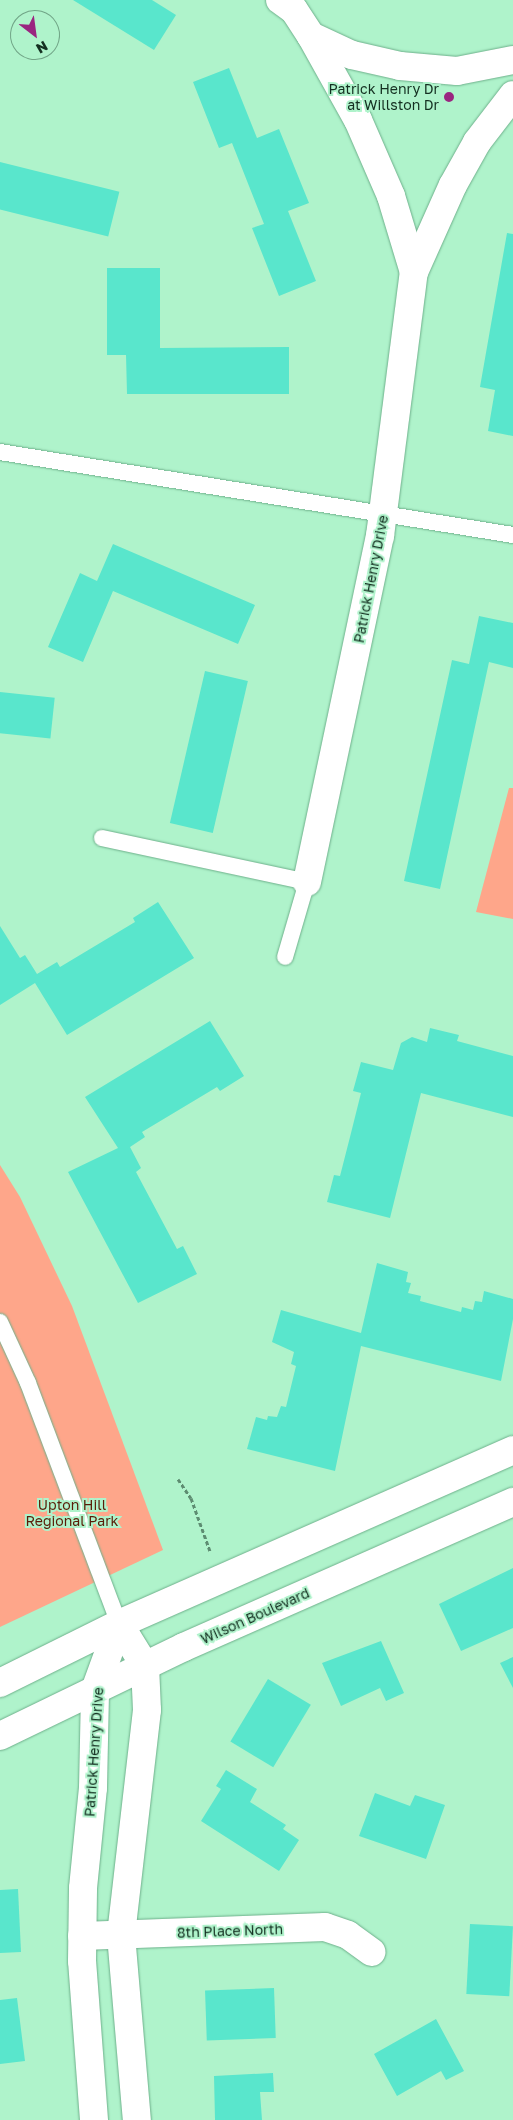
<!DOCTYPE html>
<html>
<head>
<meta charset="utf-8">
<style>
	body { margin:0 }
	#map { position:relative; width:513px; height:2120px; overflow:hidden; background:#aff3cb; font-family:"Golos Text",sans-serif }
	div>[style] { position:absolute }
	.green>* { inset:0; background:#fea68a }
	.building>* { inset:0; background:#59e6cc; transform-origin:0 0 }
	.path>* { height:3px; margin-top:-1.5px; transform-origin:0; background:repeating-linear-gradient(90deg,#5d8c71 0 4px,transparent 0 6.5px) }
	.roads { filter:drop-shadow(0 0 1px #6eb08b) drop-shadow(0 0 1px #6eb08b) }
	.lane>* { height:16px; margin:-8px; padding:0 8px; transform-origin:8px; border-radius:8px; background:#fff }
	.street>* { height:28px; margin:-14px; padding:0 14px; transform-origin:14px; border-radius:14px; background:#fff }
	.secondary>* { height:28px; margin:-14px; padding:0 14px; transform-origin:14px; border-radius:14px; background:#fff }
	.dots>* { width:14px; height:14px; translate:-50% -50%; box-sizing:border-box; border:2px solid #aff3cb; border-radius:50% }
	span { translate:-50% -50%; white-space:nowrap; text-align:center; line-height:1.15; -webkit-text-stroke:4px #aff3cb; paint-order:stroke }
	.poi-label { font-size:14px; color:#143021 }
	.right { translate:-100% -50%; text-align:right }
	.street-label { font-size:14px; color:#143021 }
	.park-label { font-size:14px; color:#591d08 }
	.north { position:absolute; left:10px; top:10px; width:50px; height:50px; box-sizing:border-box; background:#aff3cb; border:1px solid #71a587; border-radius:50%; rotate:150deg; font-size:14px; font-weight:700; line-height:20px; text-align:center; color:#143021 }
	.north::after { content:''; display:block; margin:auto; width:18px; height:22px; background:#9a2580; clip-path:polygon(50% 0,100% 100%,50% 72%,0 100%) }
</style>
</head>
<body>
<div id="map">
	<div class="green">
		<i style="clip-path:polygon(509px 788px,513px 788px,513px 919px,476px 912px)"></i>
		<i style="clip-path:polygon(0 1165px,20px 1197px,72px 1306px,163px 1550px,0 1627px)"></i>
	</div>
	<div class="building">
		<i style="clip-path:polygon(73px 0,152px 0,176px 15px,154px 50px)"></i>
		<i style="clip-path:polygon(229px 68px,257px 138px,279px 129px,309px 203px,288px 211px,316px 281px,279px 296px,252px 228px,264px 224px,232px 143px,219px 148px,193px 82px)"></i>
		<i style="left:0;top:162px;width:123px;height:46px;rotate:14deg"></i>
		<i style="clip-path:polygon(507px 233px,513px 234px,513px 436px,488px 431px,495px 390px,480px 387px)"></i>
		<i style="clip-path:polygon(107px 268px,160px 268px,160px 348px,289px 347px,289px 394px,127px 394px,126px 355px,107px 355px)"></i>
		<i style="clip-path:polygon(113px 544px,255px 605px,238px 644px,113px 591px,83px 662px,48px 647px,80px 573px,97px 581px)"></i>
		<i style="clip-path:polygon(479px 616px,513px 623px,513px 668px,489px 662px,440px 889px,404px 881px,452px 660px,469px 664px)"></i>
		<i style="left:205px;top:671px;width:44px;height:156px;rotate:13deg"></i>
		<i style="left:0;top:692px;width:55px;height:41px;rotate:6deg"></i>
		<i style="clip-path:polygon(158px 902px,194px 958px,67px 1035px,35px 983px,0 1005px,0 926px,20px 958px,25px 955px,37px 974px,57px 962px,60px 967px,135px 922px,133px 918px)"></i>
		<i style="clip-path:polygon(210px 1021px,244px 1076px,220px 1091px,217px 1087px,142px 1132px,145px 1137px,130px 1147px,141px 1168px,136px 1172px,177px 1249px,183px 1246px,197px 1274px,138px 1303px,68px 1172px,118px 1148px,85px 1097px)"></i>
		<i style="clip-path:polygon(430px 1028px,459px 1035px,457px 1041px,513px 1056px,513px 1117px,421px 1093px,390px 1218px,327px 1202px,334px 1175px,340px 1176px,350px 1137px,361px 1093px,353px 1091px,361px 1062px,393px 1070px,401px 1043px,412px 1037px,427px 1042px)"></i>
		<i style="clip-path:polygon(377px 1263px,408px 1272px,406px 1282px,411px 1283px,408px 1293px,421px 1296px,420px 1301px,461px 1312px,462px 1307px,473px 1310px,475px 1301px,482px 1302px,484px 1291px,513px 1299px,513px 1319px,501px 1381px,361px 1346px,335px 1471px,247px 1449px,256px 1417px,267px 1420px,268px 1416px,277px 1417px,281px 1406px,286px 1407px,296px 1366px,291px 1364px,294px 1352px,272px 1342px,281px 1310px,361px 1333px)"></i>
		<i style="clip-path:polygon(513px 1568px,513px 1628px,461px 1651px,439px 1604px)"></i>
		<i style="clip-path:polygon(381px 1641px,404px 1693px,386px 1701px,380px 1688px,341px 1706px,322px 1663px)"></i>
		<i style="clip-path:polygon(513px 1657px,513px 1688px,500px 1663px)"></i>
		<i style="left:268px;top:1679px;width:50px;height:73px;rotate:31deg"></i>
		<i style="clip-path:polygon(226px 1770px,257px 1789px,250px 1802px,286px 1825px,283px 1829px,299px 1840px,279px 1871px,201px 1821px,221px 1789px,216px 1786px)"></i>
		<i style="clip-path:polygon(375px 1793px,410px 1806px,415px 1795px,445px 1805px,426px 1859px,359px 1836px)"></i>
		<i style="clip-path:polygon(18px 1889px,21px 1952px,0 1953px,0 1890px)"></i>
		<i style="left:470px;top:1924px;width:43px;height:70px;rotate:3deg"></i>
		<i style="left:274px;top:1988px;width:50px;height:69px;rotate:88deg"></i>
		<i style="clip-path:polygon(17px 1998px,25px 2061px,0 2064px,0 2000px)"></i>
		<i style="clip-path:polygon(436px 2019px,464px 2071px,446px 2080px,441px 2071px,397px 2096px,374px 2054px)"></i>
		<i style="clip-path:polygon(273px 2073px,274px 2092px,260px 2092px,262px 2120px,215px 2120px,214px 2076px)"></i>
	</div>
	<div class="path">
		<i style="left:178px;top:1479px;width:23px;rotate:56deg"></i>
		<i style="left:191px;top:1498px;width:56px;rotate:70.3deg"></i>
	</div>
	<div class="roads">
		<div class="lane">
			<i style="left:0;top:452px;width:520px;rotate:9.19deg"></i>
			<i style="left:102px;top:838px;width:210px;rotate:12.1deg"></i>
			<i style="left:307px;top:882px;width:78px;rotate:106.3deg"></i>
			<i style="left:0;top:1322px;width:67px;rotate:65.3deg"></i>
			<i style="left:28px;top:1383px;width:258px;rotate:69.3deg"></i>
		</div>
		<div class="street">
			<i style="left:311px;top:36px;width:96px;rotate:60.8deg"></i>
			<i style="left:358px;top:120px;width:83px;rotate:66.5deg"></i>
			<i style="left:391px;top:196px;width:79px;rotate:73.2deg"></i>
			<i style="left:307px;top:882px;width:354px;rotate:-78.1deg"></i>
			<i style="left:380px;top:536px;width:266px;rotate:-82.7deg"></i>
			<i style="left:414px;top:272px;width:95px;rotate:-65.9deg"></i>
			<i style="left:453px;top:185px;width:49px;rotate:-60.8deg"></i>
			<i style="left:477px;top:142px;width:59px;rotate:-52.5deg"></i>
			<i style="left:82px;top:1936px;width:243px;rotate:-2.1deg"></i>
			<i style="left:325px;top:1927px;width:24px;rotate:19deg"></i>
			<i style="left:348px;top:1935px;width:29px;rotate:36deg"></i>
		</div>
		<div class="secondary">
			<i style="left:280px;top:0;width:17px;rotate:36deg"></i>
			<i style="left:294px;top:10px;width:31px;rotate:57deg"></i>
			<i style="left:311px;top:36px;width:45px;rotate:24.9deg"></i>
			<i style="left:352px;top:55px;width:49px;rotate:12.9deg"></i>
			<i style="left:400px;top:66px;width:57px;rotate:5deg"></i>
			<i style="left:457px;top:71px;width:57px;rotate:-11.1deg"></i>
			<i style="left:119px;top:1624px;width:49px;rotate:58.2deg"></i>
			<i style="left:145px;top:1666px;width:44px;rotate:87.4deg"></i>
			<i style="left:147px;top:1710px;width:226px;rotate:96.6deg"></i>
			<i style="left:121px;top:1935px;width:186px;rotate:85.1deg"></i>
			<i style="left:0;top:1683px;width:133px;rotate:-26.4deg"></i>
			<i style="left:119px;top:1624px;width:431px;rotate:-23.8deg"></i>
			<i style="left:0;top:1736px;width:204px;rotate:-25.8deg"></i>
			<i style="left:184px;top:1647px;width:360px;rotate:-23.8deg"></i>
			<i style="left:94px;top:2120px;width:159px;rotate:-94.3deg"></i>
			<i style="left:82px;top:1961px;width:73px;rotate:-89.2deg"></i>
			<i style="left:83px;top:1888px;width:100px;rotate:-84.3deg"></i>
			<i style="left:93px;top:1788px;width:98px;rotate:-88.8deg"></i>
			<i style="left:95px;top:1690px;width:70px;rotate:-70deg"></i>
		</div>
	</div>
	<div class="dots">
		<i style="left:449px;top:97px;background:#9a2580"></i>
	</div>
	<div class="poi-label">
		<span class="right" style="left:439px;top:97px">Patrick Henry Dr<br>at Willston Dr</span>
	</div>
	<div class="street-label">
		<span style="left:371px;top:579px;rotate:-79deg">Patrick Henry Drive</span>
		<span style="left:255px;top:1616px;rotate:-24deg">Wilson Boulevard</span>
		<span style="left:94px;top:1752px;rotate:-86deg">Patrick Henry Drive</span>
		<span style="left:230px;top:1931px;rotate:-2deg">8th Place North</span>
	</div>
	<div class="park-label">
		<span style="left:72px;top:1513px">Upton Hill<br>Regional Park</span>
	</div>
	<div class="north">N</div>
</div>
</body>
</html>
